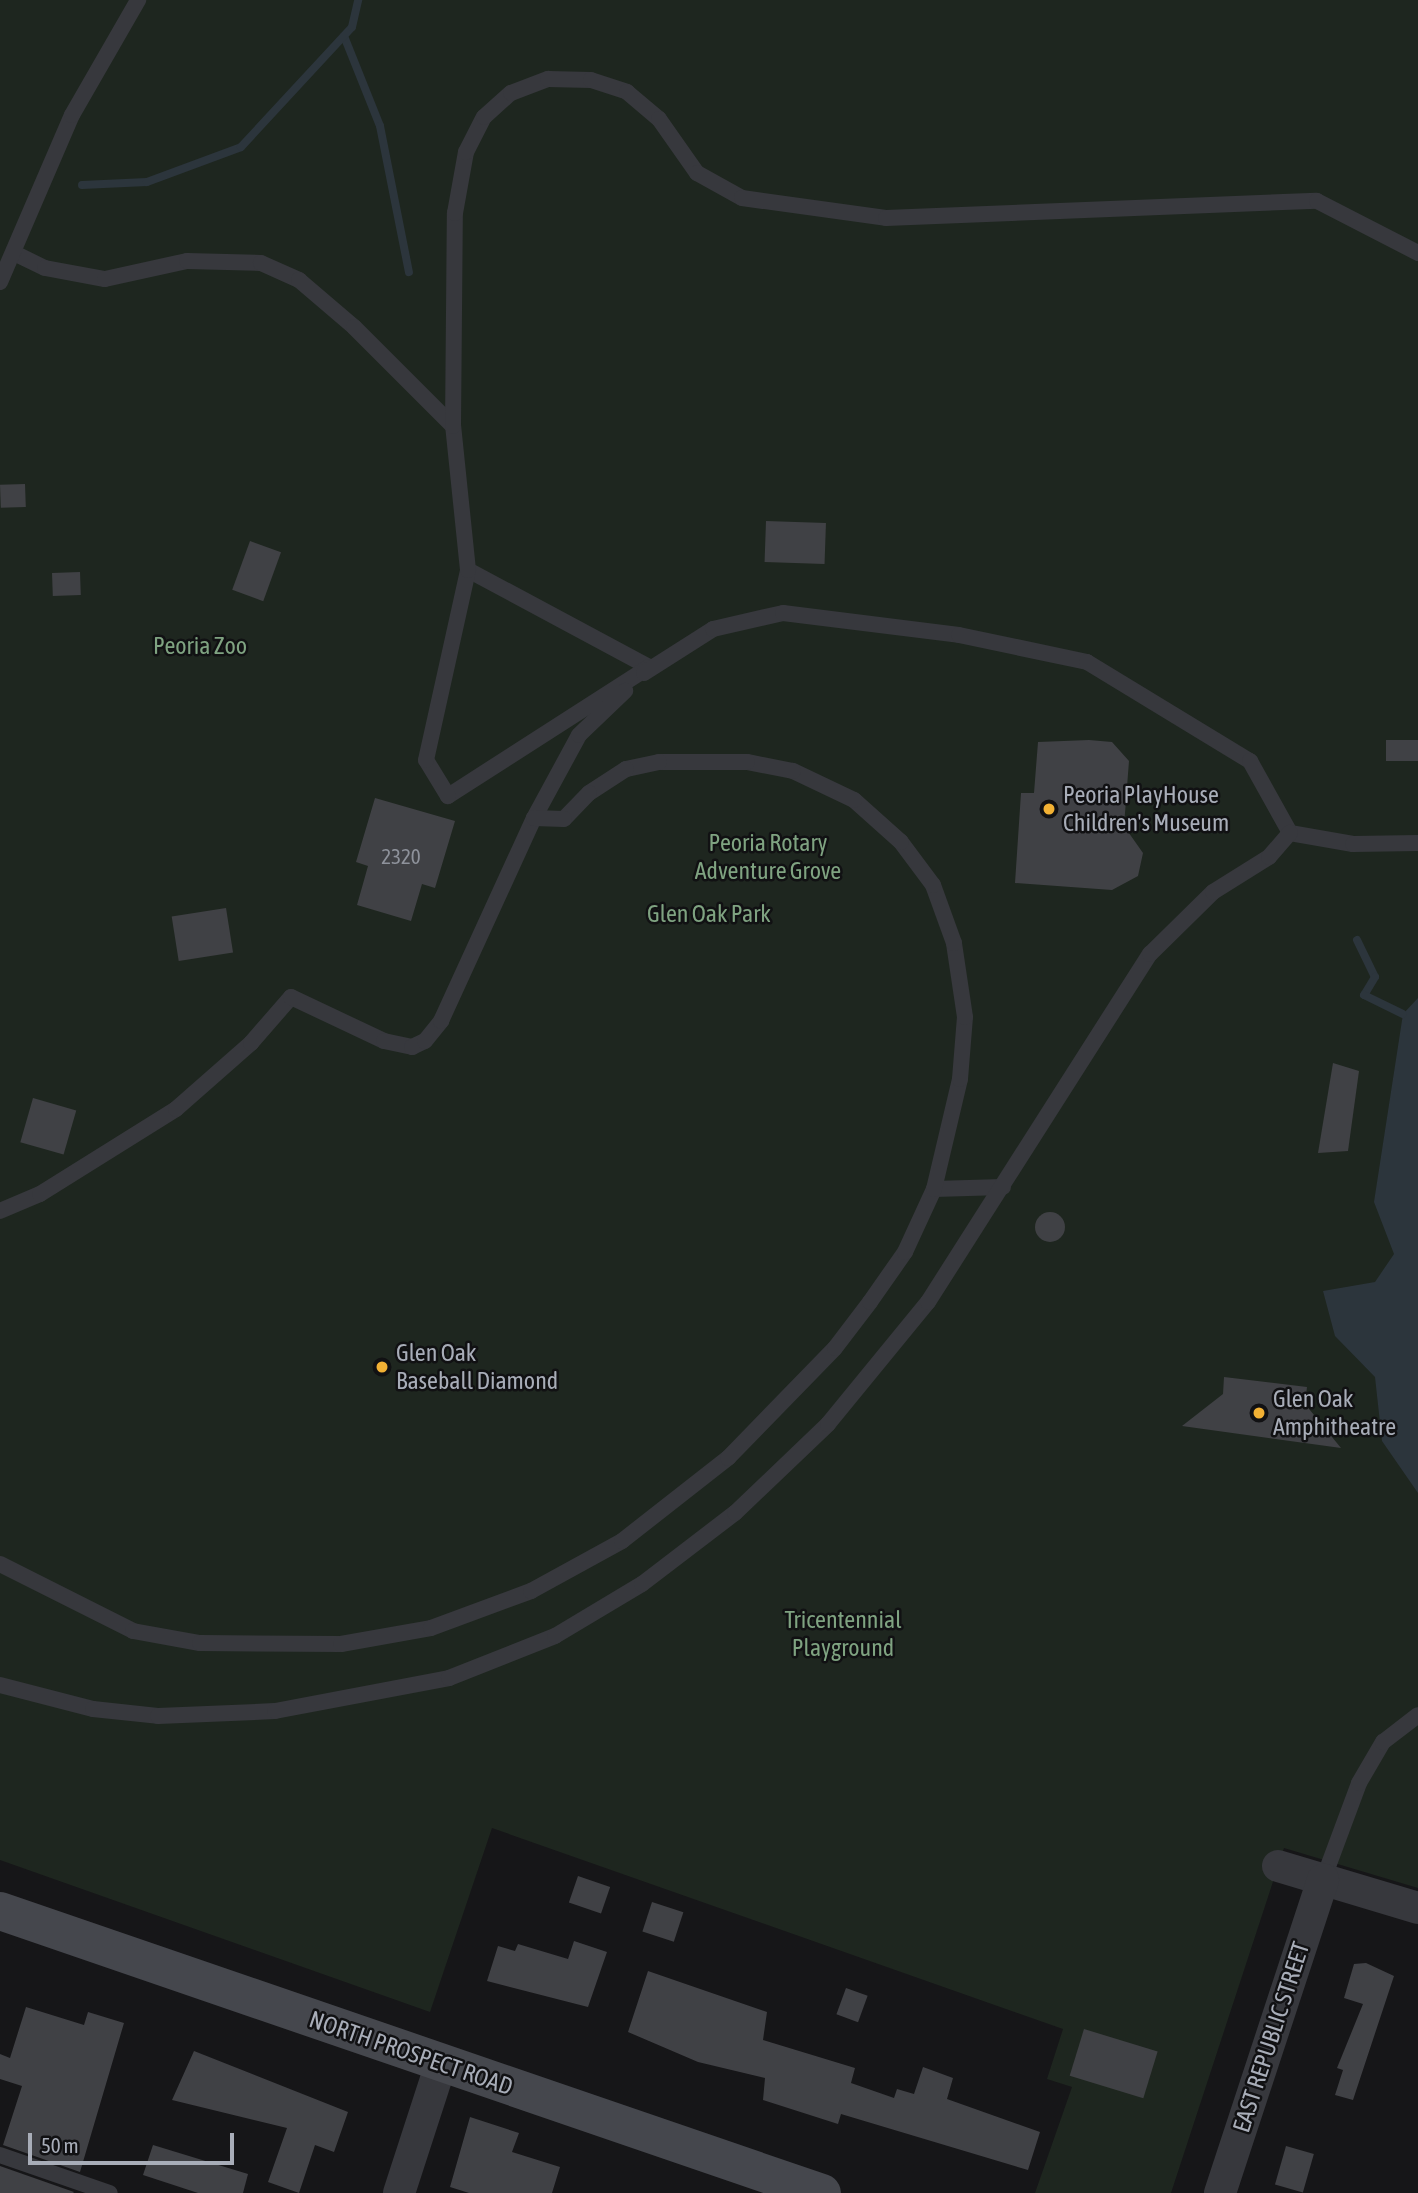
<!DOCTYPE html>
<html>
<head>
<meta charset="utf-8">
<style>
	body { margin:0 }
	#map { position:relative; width:1418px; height:2193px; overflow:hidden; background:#161618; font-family:"Asap Condensed",sans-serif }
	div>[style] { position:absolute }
	.green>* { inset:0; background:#1e261f }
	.water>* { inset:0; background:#2c353c }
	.stream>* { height:8px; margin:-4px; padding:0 4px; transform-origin:4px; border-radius:4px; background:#2c353c }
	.building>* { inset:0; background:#404145; transform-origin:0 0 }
	.round { border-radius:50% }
	.service>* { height:16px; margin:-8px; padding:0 8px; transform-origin:8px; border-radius:8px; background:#37383d }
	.minor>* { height:32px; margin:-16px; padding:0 16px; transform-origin:16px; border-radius:16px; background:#37383d }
	.secondary>* { height:38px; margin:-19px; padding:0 19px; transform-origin:19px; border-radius:19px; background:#45474d }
	.dots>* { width:19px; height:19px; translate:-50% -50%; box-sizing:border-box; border:4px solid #111113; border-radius:50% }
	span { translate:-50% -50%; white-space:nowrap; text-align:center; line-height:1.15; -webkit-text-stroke:5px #111113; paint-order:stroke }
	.number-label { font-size:21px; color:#8e929b }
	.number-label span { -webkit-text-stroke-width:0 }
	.park-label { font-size:24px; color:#7fa381 }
	.poi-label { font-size:24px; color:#a8adb8 }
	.left { translate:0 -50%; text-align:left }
	.street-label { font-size:24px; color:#a8adb8 }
	.scale { position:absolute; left:28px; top:2133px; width:206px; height:32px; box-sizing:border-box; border:4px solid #a8adb8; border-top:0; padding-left:9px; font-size:21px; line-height:24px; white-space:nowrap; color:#a8adb8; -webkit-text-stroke:5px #111113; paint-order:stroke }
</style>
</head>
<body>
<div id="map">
	<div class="green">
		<i style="clip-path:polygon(0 0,1418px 0,1418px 1888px,1284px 1848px,1171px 2193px,1035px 2193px,1072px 2087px,1047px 2079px,1063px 2029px,492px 1828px,430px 2012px,0 1860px)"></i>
	</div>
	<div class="water">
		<i style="clip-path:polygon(1418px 998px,1418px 1493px,1382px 1441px,1375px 1377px,1335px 1336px,1323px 1291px,1375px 1282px,1394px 1254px,1374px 1202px,1403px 1014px)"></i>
	</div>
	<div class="stream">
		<i style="left:344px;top:36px;width:97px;rotate:68.2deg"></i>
		<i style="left:380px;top:126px;width:149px;rotate:78.8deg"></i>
		<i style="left:82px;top:185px;width:65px;rotate:-2.6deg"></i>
		<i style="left:147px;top:182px;width:100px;rotate:-20.4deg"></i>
		<i style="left:241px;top:147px;width:163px;rotate:-47.2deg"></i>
		<i style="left:352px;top:27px;width:28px;rotate:-77deg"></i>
		<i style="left:1357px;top:940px;width:41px;rotate:64.1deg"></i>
		<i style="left:1375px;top:977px;width:21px;rotate:121deg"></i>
		<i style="left:1364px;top:995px;width:43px;rotate:26deg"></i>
	</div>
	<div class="building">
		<i style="left:25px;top:484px;width:23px;height:25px;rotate:88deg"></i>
		<i style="left:766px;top:521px;width:60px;height:41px;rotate:2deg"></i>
		<i style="left:250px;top:541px;width:33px;height:52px;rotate:20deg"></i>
		<i style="left:80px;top:572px;width:23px;height:28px;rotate:88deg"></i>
		<i style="clip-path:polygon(1089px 740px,1112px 742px,1129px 761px,1124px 826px,1143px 853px,1138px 876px,1112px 890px,1015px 883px,1021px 793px,1034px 793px,1038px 742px)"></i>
		<i style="left:1386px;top:740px;width:32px;height:21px"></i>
		<i style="clip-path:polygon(375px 798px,455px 821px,435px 888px,422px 884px,411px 921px,357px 905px,368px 866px,356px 862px)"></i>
		<i style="left:226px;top:908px;width:45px;height:55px;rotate:81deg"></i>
		<i style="clip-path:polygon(1333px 1063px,1359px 1071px,1348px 1151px,1318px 1153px)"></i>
		<i style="left:33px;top:1098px;width:45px;height:46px;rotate:16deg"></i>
		<i class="round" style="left:1035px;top:1212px;width:30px;height:30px"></i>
		<i style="clip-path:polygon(1224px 1377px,1307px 1387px,1305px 1404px,1341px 1448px,1182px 1426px,1223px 1394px)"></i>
		<i style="left:578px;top:1876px;width:34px;height:28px;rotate:19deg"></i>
		<i style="left:652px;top:1902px;width:33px;height:31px;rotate:18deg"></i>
		<i style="clip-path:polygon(574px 1941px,607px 1952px,588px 2007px,487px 1981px,498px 1946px,515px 1951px,518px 1944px,568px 1959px)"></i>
		<i style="clip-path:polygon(1366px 1963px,1394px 1976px,1353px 2100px,1335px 2095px,1343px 2070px,1337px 2068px,1363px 2004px,1344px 1998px,1354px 1964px)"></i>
		<i style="clip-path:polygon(648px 1971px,767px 2012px,763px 2040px,855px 2068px,851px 2083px,894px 2098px,897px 2089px,914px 2094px,923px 2067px,953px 2078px,947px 2099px,1040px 2132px,1028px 2170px,841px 2114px,838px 2124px,763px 2100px,765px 2078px,698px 2062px,628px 2032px)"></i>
		<i style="left:846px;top:1988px;width:23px;height:28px;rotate:20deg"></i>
		<i style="clip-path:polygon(26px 2007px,84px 2025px,88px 2012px,124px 2023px,80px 2172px,3px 2145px,22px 2086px,0 2079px,0 2054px,10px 2058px)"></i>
		<i style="left:1084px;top:2029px;width:77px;height:49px;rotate:17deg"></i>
		<i style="clip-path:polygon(194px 2051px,348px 2112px,334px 2152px,315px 2145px,299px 2193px,268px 2182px,287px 2128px,172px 2100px)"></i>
		<i style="clip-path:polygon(470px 2117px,519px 2133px,512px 2152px,560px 2167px,552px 2193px,469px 2193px,450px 2187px)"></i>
		<i style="clip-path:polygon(153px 2145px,248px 2174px,243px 2193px,198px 2193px,143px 2175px)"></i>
		<i style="left:1286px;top:2146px;width:29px;height:40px;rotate:16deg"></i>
		<i style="clip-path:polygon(0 2166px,74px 2192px,73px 2193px,0 2193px)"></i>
	</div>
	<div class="service">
		<i style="left:14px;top:253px;width:34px;rotate:26deg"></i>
		<i style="left:45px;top:268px;width:61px;rotate:10.4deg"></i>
		<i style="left:105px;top:279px;width:84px;rotate:-12.4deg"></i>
		<i style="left:187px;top:261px;width:74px;rotate:1.5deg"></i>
		<i style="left:261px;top:263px;width:42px;rotate:24.1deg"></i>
		<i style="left:299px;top:280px;width:72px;rotate:40.5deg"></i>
		<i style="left:354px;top:327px;width:140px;rotate:45deg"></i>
		<i style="left:0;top:282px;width:182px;rotate:-66.7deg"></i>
		<i style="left:72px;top:115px;width:133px;rotate:-60.1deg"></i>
		<i style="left:468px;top:570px;width:205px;rotate:28.2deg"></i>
		<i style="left:649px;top:667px;width:239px;rotate:147.3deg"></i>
		<i style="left:448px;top:796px;width:42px;rotate:-121.4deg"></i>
		<i style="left:426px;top:760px;width:195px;rotate:-77.5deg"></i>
		<i style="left:468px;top:570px;width:145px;rotate:-95.9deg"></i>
		<i style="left:453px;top:426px;width:213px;rotate:-89.5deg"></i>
		<i style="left:455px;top:213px;width:62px;rotate:-79.8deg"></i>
		<i style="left:466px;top:152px;width:39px;rotate:-63deg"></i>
		<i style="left:484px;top:117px;width:36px;rotate:-42deg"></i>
		<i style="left:511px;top:93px;width:40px;rotate:-21deg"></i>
		<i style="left:548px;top:79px;width:43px;rotate:1.3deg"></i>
		<i style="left:591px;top:80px;width:38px;rotate:18deg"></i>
		<i style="left:627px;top:92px;width:42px;rotate:40.2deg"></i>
		<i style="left:659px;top:119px;width:66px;rotate:54.9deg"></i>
		<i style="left:697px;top:173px;width:51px;rotate:29.1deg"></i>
		<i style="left:742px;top:198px;width:145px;rotate:7.9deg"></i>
		<i style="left:886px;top:218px;width:431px;rotate:-2.3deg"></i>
		<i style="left:1317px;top:201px;width:114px;rotate:27.2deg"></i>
		<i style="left:644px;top:673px;width:82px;rotate:-32.5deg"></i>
		<i style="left:713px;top:629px;width:72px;rotate:-12.9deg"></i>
		<i style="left:783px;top:613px;width:177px;rotate:7.1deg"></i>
		<i style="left:959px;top:635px;width:131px;rotate:11.9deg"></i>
		<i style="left:1087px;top:662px;width:191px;rotate:31.3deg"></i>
		<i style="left:1250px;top:761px;width:82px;rotate:60.9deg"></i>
		<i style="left:1290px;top:833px;width:64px;rotate:9.9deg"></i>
		<i style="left:1353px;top:844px;width:65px;rotate:-0.9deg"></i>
		<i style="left:934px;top:1189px;width:69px;rotate:-1.7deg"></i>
		<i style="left:0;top:1211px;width:43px;rotate:-23deg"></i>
		<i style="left:40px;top:1194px;width:160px;rotate:-32deg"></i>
		<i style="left:176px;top:1109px;width:100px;rotate:-41.3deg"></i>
		<i style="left:251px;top:1043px;width:61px;rotate:-49deg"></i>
		<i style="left:291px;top:997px;width:103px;rotate:25.3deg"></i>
		<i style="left:384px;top:1041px;width:29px;rotate:12deg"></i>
		<i style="left:412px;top:1047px;width:14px;rotate:-25deg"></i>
		<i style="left:425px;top:1041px;width:26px;rotate:-51deg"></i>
		<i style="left:441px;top:1021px;width:223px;rotate:-65.4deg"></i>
		<i style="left:534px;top:818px;width:94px;rotate:-61.5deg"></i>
		<i style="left:579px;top:735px;width:64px;rotate:-43.7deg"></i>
		<i style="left:0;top:1564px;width:149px;rotate:26.7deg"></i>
		<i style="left:133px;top:1631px;width:68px;rotate:10.2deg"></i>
		<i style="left:200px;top:1643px;width:141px;rotate:0.4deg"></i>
		<i style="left:341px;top:1644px;width:91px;rotate:-10.1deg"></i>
		<i style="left:431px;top:1628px;width:107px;rotate:-20.3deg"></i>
		<i style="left:531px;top:1591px;width:104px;rotate:-28.8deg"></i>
		<i style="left:622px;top:1541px;width:135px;rotate:-38.1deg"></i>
		<i style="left:728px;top:1458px;width:153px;rotate:-45.8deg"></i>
		<i style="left:835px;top:1348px;width:58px;rotate:-52.7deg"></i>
		<i style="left:870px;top:1302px;width:61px;rotate:-55deg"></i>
		<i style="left:905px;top:1252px;width:69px;rotate:-65.3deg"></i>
		<i style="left:934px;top:1189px;width:113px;rotate:-76.7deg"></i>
		<i style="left:960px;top:1079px;width:62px;rotate:-85.4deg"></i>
		<i style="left:965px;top:1017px;width:75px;rotate:-98.5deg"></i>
		<i style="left:954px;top:943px;width:62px;rotate:-109.9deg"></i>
		<i style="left:933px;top:885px;width:54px;rotate:-126.7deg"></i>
		<i style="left:901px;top:842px;width:63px;rotate:-138.2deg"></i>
		<i style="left:854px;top:800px;width:68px;rotate:-154.6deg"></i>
		<i style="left:793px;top:771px;width:47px;rotate:-168.9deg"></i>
		<i style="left:747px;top:762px;width:88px;rotate:180deg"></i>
		<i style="left:659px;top:762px;width:34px;rotate:168deg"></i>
		<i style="left:626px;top:769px;width:44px;rotate:147deg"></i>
		<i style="left:589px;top:793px;width:36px;rotate:134deg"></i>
		<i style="left:564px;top:819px;width:30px;rotate:-178deg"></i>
		<i style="left:0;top:1685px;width:96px;rotate:14.5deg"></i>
		<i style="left:93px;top:1709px;width:65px;rotate:6.1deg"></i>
		<i style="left:158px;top:1716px;width:117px;rotate:-2.4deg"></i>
		<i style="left:275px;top:1711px;width:177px;rotate:-10.7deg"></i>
		<i style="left:449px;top:1678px;width:114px;rotate:-21.6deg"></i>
		<i style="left:555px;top:1636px;width:101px;rotate:-30.9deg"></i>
		<i style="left:642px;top:1584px;width:117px;rotate:-37.4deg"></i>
		<i style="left:735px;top:1513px;width:129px;rotate:-43.7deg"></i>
		<i style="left:828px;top:1424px;width:158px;rotate:-50.7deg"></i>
		<i style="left:928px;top:1302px;width:413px;rotate:-57.5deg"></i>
		<i style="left:1150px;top:954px;width:88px;rotate:-44.5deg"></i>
		<i style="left:1213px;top:892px;width:66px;rotate:-32deg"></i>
		<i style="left:1269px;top:857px;width:32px;rotate:-49deg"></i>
		<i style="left:1323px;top:1880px;width:103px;rotate:-69.6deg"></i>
		<i style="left:1359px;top:1783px;width:48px;rotate:-59.7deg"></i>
		<i style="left:1383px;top:1742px;width:44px;rotate:-37.6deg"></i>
		<i style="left:0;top:2155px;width:116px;rotate:19.1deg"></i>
	</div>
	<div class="minor">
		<i style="left:1278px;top:1866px;width:146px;rotate:16.7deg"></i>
		<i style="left:399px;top:2193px;width:136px;rotate:-72deg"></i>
		<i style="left:1220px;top:2193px;width:330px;rotate:-71.8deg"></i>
	</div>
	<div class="secondary">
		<i style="left:0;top:1911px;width:869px;rotate:18.94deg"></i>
	</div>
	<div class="dots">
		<i style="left:1049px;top:809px;background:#f2b134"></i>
		<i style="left:382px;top:1367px;background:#f2b134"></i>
		<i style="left:1259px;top:1413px;background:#f2b134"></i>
	</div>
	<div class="number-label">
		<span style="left:401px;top:856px">2320</span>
	</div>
	<div class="park-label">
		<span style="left:200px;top:646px">Peoria Zoo</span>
		<span style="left:768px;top:857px">Peoria Rotary<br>Adventure Grove</span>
		<span style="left:709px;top:914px">Glen Oak Park</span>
		<span style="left:843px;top:1634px">Tricentennial<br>Playground</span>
	</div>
	<div class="poi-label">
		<span class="left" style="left:1063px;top:809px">Peoria PlayHouse<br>Children's Museum</span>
		<span class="left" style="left:396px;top:1367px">Glen Oak<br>Baseball Diamond</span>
		<span class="left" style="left:1273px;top:1413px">Glen Oak<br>Amphitheatre</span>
	</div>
	<div class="street-label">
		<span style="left:1271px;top:2037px;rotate:-72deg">EAST REPUBLIC STREET</span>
		<span style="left:411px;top:2053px;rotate:19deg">NORTH PROSPECT ROAD</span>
	</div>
	<div class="scale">50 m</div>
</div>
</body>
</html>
